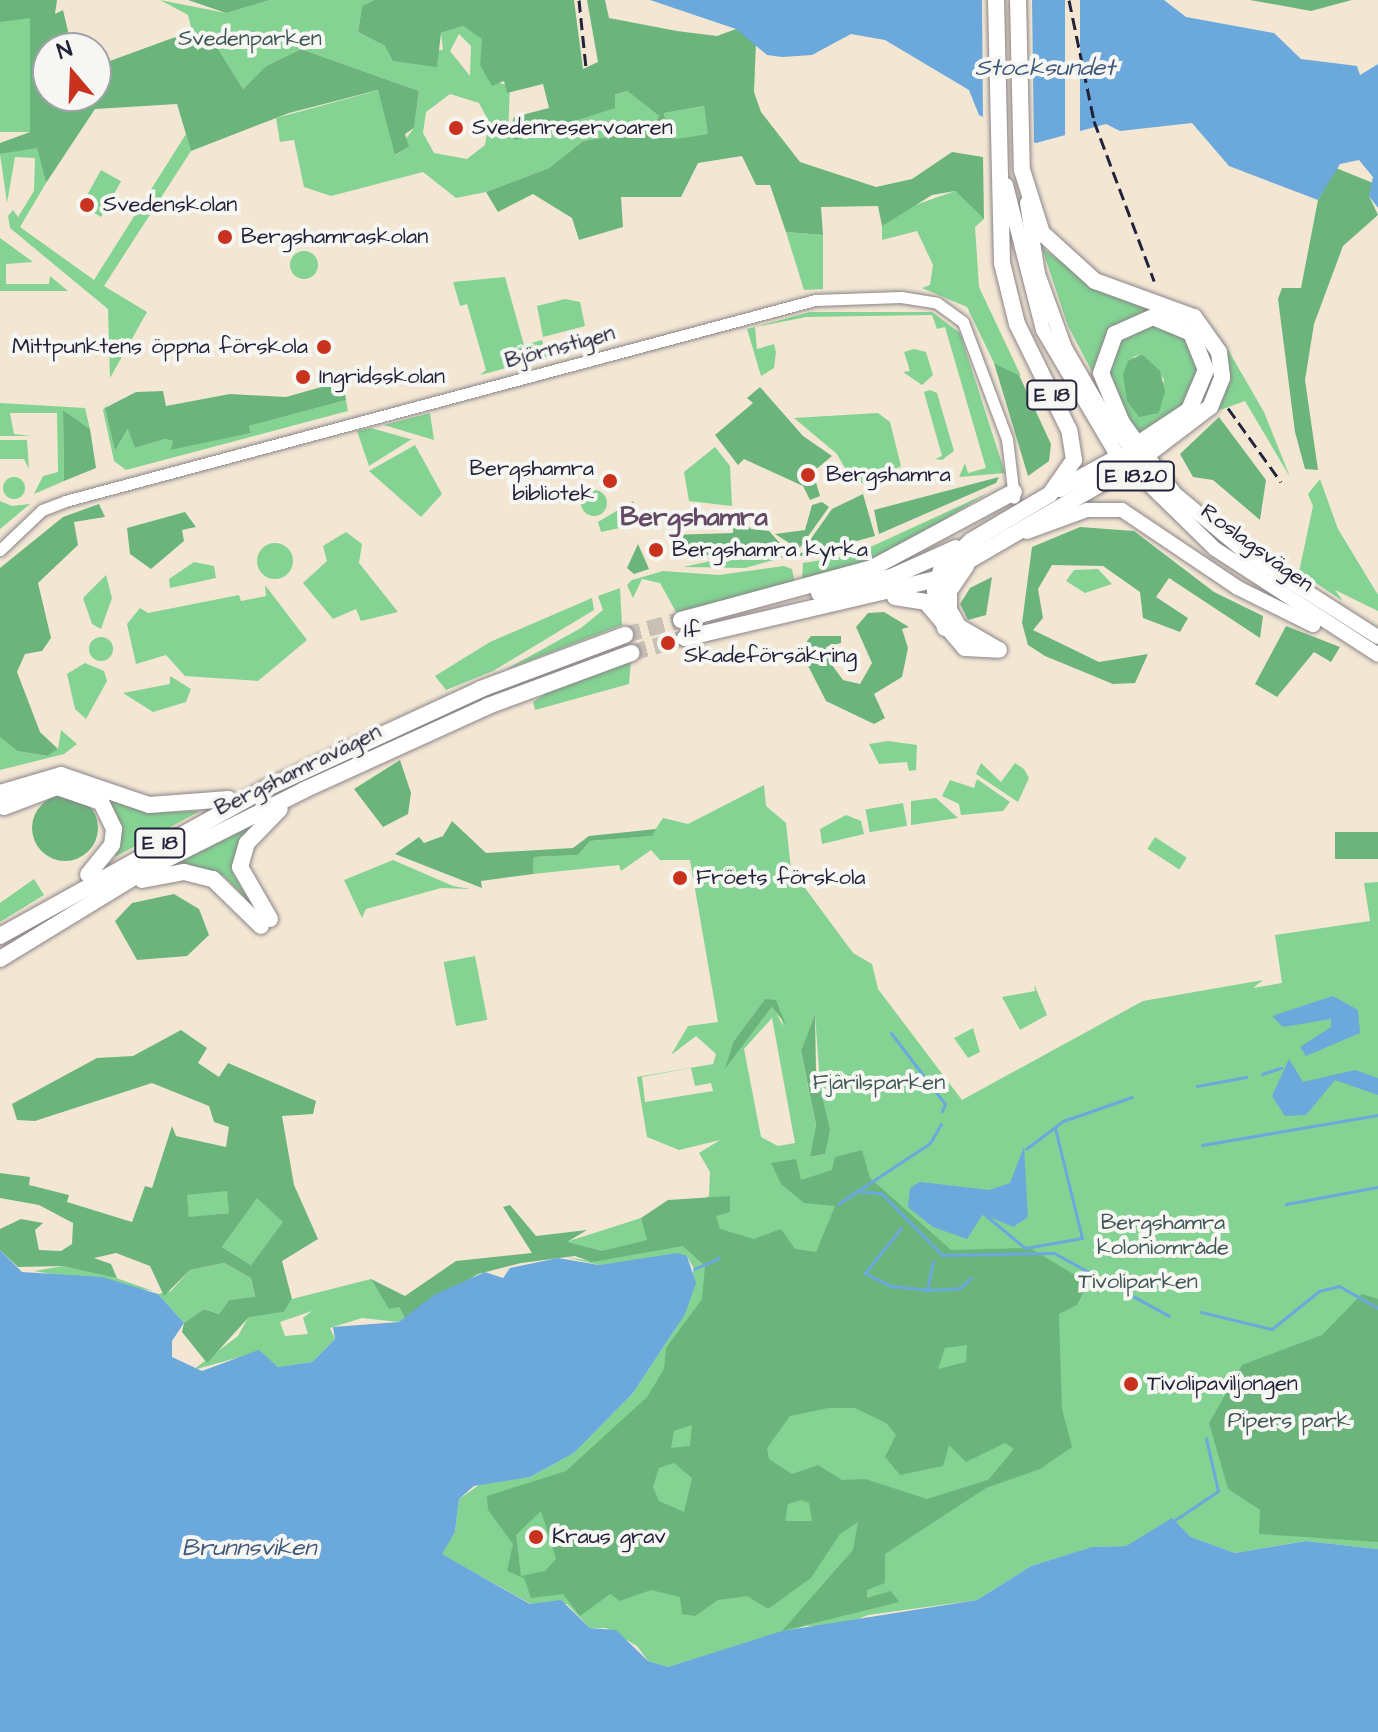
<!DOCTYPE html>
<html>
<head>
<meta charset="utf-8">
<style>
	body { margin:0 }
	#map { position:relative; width:1378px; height:1732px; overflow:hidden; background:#f3e7d4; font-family:"Architects Daughter",sans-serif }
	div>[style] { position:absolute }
	.green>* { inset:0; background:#84d393; transform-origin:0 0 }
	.round { border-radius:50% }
	.forest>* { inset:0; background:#6bb57d; transform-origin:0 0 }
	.water>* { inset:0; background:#6ba8dc }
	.pier>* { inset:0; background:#f3e7d4; transform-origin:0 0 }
	.stream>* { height:3px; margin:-1.5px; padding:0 1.5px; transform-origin:1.5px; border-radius:1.5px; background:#6ba8dc }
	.highway-tunnel>* { height:16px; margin-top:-8px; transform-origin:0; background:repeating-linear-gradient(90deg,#c9c0b5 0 16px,transparent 0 24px) }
	.roads { filter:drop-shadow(0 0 2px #8a8488) drop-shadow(0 0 2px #8a8488) }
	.minor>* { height:11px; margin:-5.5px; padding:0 5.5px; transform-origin:5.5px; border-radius:5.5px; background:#fff }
	.major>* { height:14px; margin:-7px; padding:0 7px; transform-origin:7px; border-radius:7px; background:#fff }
	.highway>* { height:16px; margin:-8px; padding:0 8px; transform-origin:8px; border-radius:8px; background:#fff }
	.rail>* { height:3px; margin-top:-1.5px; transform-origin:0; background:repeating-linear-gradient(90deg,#22223b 0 12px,transparent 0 18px) }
	.dots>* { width:22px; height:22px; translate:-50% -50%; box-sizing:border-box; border:4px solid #f6f6f2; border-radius:50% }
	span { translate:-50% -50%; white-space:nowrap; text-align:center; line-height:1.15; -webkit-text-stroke:8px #f6f6f2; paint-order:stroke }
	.shield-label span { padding:2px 6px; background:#f6f6f2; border:2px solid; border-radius:6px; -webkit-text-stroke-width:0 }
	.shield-label { font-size:20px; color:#22223b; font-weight:700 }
	.park-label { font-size:22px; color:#3f5755 }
	.poi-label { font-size:22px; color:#22223b }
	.left { translate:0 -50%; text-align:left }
	.right { translate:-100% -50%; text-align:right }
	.street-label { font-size:22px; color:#22223b }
	.water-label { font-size:24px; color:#3f587b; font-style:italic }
	.quarter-label { font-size:26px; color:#634964; font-weight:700 }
	.north { position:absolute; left:32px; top:32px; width:80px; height:80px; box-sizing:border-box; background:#f6f6f2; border:2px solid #a1a1a9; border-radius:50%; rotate:341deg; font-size:22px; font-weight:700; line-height:32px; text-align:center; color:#22223b }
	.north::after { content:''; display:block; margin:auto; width:28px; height:36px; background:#c8321e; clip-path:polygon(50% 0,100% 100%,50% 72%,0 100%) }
</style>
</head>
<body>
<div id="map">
	<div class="green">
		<i style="clip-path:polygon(evenodd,160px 0,226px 13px,270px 0,374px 0,362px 6px,358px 32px,385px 46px,443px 50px,441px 33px,463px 26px,483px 39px,496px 82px,510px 86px,508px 135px,627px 91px,659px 116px,651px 130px,583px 141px,549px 168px,486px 192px,456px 198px,423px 172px,331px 196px,304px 187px,294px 140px,280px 142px,276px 118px,379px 90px,396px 155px,409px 147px,404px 141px,414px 128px,419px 91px,301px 49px,266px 66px,243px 89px,212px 39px,192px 31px,188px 15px,160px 0,459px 34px,471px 46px,470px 76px,450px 51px,459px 34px,160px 0,450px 94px,479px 103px,489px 122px,485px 145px,467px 159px,434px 153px,423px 133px,426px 112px,450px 94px)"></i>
		<i style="left:30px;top:18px;width:114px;height:30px;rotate:90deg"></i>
		<i style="clip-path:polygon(704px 106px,709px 134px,675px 140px,668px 133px,664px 113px)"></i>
		<i style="clip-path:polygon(186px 134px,191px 151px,104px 286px,147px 312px,110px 378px,108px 309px,10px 228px,8px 216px,13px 210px,18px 217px,34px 191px,35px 158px,15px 157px,7px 203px,0 154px,37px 147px,46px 183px,20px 227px,94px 280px)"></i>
		<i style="left:101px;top:170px;width:23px;height:41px;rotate:29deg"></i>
		<i style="clip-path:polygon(955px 191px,984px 219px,975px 227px,979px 287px,1021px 376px,994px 363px,967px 307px,922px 288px,930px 285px,933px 265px,917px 231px,882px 240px,882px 226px,907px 208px)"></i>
		<i style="clip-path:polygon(786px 232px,823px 235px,823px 289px,804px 290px)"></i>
		<i style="clip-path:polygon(0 238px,33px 262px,6px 264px,6px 284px,49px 284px,50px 276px,68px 291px,0 291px)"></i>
		<i style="clip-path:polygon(1042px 248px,1102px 291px,1164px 310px,1113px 330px,1100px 350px,1097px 381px,1068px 326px)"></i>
		<i class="round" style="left:290px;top:251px;width:28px;height:28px"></i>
		<i style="clip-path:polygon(505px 277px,524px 345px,542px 340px,547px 357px,480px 375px,486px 370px,467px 304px,460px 306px,453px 282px)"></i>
		<i style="clip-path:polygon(565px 299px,580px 302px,585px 326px,543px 337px,537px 306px)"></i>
		<i style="clip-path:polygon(810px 312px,932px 312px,960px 333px,1005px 473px,959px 477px,965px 463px,968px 473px,986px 468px,945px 327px,937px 329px,932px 315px,806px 317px,755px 327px,757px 349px,774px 344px,776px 352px,774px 368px,761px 376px,747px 329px)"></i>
		<i style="clip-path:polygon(evenodd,1152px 323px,1186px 336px,1198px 357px,1198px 382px,1179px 412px,1141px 437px,1110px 389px,1108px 363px,1118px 339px,1152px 323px,1142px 354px,1164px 379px,1159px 413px,1133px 357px,1142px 354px)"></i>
		<i style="clip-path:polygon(1210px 325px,1227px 348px,1264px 412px,1290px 477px,1245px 401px,1212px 413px,1219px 340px)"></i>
		<i style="clip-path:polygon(914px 349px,926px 352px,933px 375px,922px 385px,903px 372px,910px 371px,904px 352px)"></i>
		<i style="clip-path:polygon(930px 390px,937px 393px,954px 451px,942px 460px,935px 459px,942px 456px,924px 392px,917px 394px)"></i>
		<i style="clip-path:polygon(111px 398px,105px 408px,115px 451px,129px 428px,135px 448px,165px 439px,173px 441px,170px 449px,251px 433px,249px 426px,346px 400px,348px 411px,126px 470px,114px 461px,103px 410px)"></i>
		<i style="clip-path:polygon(0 403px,85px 408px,90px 429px,63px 410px,64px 481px,34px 494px,43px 476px,58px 472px,57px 413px,10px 413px,14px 434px,31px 436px,0 436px)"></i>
		<i style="clip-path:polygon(430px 413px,434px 440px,384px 425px)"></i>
		<i style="clip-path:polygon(878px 413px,890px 422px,901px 466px,867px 485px,850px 477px,837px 454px,794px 418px)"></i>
		<i style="clip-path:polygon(371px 428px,410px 439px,412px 439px,369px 466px,357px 431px)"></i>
		<i style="clip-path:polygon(0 440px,27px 440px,29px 469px,24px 459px,0 459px)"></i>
		<i style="clip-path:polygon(415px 445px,442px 494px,421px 517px,369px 471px)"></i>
		<i style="clip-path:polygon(715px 447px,730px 466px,732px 506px,689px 501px,684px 472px)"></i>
		<i class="round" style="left:3px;top:477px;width:22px;height:22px"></i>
		<i style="clip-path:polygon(1320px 479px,1338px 529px,1378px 595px,1378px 611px,1335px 590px,1343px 601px,1299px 572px,1313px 506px,1308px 494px)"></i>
		<i class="round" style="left:581px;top:490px;width:26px;height:26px"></i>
		<i style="clip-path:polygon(988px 493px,881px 558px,802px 581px,803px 563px,853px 555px)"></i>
		<i style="clip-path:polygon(0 501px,12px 506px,30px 504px,0 529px)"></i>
		<i style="clip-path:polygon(633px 501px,643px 523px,601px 532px,598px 522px)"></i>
		<i style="clip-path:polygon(346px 532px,362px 544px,359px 563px,398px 612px,361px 621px,356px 609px,333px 619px,303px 583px,327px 561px,323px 546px)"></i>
		<i class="round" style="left:257px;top:543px;width:36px;height:36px"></i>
		<i style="clip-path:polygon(788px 556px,745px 568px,683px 567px,716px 560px)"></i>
		<i style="clip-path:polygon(194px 562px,214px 566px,216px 578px,170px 588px,169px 579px)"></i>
		<i style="clip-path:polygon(784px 566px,792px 569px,795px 584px,676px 612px,660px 583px,642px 579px,633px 598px,627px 585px,632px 580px,663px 571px,719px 575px)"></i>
		<i style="clip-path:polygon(1098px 569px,1112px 584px,1085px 593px,1066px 581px,1074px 570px)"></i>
		<i style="clip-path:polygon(106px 575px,112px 598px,101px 629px,92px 624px,83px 598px)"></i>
		<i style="clip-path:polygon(265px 585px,307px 640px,258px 681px,185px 676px,166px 655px,136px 664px,127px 624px,140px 608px,148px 613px,239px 595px,241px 601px,266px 596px)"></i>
		<i style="clip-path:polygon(620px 588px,622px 625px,505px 670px,581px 628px,603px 610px,598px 596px)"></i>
		<i style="clip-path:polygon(592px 598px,594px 610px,493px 671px,446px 690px,435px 676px,490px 642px)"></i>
		<i class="round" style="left:89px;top:637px;width:24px;height:24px"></i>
		<i style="clip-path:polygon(631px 660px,629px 684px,535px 710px,533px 702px,557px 686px)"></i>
		<i style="clip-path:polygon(85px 663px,104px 671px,107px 681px,86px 719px,75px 709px,67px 674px)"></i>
		<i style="clip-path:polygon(170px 676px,191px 689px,186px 702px,153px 712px,123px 693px,170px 684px)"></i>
		<i style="clip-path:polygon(61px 730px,77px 744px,64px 754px,0 770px,0 737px,17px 751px,46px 756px,58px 749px)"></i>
		<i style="clip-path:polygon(888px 741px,917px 745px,916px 770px,909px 771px,907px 762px,879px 764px,869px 744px)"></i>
		<i style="clip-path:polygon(981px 763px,1001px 782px,1015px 763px,1024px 769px,1029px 778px,1018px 802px,976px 774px)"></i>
		<i style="clip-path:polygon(977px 779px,1010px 802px,1003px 811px,961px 815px,959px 804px,942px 796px,950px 780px,974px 788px)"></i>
		<i style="clip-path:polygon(evenodd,764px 785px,766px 806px,786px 823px,791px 869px,853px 953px,872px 964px,878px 989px,962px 1100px,1143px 1001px,1263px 980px,1253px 988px,1282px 983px,1275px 935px,1370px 921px,1364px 883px,1378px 882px,1378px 1549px,1306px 1541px,1235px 1553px,1191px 1537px,1172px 1519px,1126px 1546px,1093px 1547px,1031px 1566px,977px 1600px,868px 1615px,839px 1627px,806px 1626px,668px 1667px,648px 1661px,637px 1646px,606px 1628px,590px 1628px,567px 1604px,531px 1604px,441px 1554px,455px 1532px,459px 1499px,482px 1483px,530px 1477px,574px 1453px,633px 1393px,675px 1329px,694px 1269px,687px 1256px,599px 1265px,565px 1257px,591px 1261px,566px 1242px,641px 1218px,645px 1229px,709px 1196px,710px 1172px,699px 1153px,720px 1140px,679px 1150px,647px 1137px,637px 1077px,713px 1064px,716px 1054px,696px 1036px,671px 1055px,688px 1026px,718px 1022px,690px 860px,660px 860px,651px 850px,621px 871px,619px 865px,533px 874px,534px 857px,578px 855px,590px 841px,651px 836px,663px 818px,688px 824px,764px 785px,765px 999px,780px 1009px,783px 1026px,773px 1006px,726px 1067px,733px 1042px,765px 999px,764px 785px,815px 1014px,825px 1154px,811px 1157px,816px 1125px,801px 1052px,815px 1014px,764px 785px,772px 1018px,795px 1143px,778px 1146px,761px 1137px,744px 1049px,772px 1018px,764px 785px,691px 1068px,695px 1086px,711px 1083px,713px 1091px,645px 1102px,642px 1077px,691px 1068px)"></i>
		<i style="clip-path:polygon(102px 794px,163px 812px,200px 811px,115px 857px,121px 826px)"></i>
		<i style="clip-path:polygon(936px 798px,958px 818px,911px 825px,911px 801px)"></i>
		<i style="left:903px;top:803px;width:23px;height:38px;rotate:80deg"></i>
		<i style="clip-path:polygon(846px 815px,861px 821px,864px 834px,822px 844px,820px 829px)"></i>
		<i style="clip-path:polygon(248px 827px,232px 871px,251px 904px,224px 876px,175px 864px)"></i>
		<i style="left:1155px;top:837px;width:38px;height:14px;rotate:33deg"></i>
		<i style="clip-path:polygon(393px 860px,453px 886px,470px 889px,441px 888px,366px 909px,362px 918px,344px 880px)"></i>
		<i style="clip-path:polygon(34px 879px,44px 895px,0 922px,0 903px)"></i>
		<i style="left:475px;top:956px;width:65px;height:32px;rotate:79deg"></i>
		<i style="clip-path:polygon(1034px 984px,1047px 1015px,1020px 1030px,1002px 997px,1035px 991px)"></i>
		<i style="clip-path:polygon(973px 1028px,980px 1052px,968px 1058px,954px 1038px)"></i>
		<i style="left:227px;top:1190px;width:23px;height:41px;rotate:83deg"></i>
		<i style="clip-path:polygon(257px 1197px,284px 1222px,251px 1265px,222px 1247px)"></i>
		<i style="clip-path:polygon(224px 1263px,251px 1278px,255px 1298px,229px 1300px,219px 1314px,204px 1309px,184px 1323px,158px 1294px,171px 1291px,190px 1270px)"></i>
		<i style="clip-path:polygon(63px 1266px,102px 1273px,153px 1291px,34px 1271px)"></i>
		<i style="clip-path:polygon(evenodd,371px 1279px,389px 1308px,399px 1307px,405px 1318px,399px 1322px,362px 1318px,330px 1328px,335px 1339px,312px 1362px,279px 1367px,244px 1356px,193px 1370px,238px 1336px,249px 1316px,284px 1312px,292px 1299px,371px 1279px,312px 1311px,303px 1318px,308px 1334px,285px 1336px,280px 1322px,312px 1311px)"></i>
	</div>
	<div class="forest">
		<i style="clip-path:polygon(0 0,57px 0,55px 14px,63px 10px,72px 48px,48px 48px,48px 96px,96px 96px,96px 66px,192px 31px,212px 39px,243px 89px,266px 66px,301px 49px,419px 91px,414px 128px,405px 134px,409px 147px,395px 155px,378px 90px,289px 113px,191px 151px,177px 104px,95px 109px,46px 183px,37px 148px,0 154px,0 143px,30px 132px,30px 18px,0 22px)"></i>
		<i style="clip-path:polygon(188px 0,270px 0,226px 13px)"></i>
		<i style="clip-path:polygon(evenodd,374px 0,574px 0,583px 69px,598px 62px,587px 0,605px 0,609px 18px,677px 31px,717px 36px,736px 29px,756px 42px,754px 92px,761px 112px,800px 162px,876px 187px,912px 179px,952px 152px,983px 157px,984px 219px,955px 191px,932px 195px,882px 226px,878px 206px,821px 207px,823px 235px,786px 232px,770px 185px,756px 185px,742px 156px,698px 163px,681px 197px,621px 197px,623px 227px,579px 240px,572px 218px,533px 194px,498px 212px,486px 192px,549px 168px,583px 141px,651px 130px,659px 116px,627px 91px,615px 95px,615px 108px,516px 140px,508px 135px,514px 117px,549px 108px,543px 84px,507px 93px,504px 81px,492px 86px,480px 65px,482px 39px,463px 26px,441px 33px,437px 67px,393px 61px,385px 46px,358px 32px,362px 6px,374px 0,704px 106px,708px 134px,676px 139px,668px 134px,664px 113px,704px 106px)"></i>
		<i style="clip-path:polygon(1250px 0,1352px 0,1311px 11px)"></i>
		<i style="clip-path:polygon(1336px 168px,1373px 183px,1369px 196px,1378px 215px,1343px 246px,1314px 324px,1305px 380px,1318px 470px,1305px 469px,1295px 432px,1278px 299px,1282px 288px,1301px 288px,1318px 200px)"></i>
		<i style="clip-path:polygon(1142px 354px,1160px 371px,1165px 391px,1159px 413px,1139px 417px,1127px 401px,1123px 375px,1128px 361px)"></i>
		<i style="clip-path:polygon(994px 363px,1019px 375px,1051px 444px,1049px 461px,1028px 476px)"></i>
		<i style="clip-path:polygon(343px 381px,346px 400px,249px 426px,251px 433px,170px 450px,173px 441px,165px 439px,135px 448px,128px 429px,115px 451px,105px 408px,136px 392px,163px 391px,166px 406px,230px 394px,286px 397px)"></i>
		<i style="clip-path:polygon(760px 387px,803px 436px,832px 456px,813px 472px,820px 496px,810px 500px,803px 486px,744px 459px,738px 465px,715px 435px,753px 403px,747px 398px)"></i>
		<i style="clip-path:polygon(63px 410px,90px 429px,96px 468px,64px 481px)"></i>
		<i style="clip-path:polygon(1219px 417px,1266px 480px,1260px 520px,1213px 480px,1193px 477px,1180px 454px)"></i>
		<i style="clip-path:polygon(999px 477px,996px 483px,879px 534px,874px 510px)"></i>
		<i style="clip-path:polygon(863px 494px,875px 536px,798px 557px,832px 509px)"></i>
		<i style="clip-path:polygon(822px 502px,829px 507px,799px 549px,775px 534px,805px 530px,812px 505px)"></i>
		<i style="clip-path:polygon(99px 504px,105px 517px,74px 522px,78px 545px,38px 583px,51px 638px,42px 651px,25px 654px,17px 672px,40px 732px,58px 749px,47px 756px,17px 751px,0 737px,0 568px,63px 517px)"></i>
		<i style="clip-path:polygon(185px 512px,196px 527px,182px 530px,184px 541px,151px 569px,130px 554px,127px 528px)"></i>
		<i style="clip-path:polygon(734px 514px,751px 529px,769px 531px,787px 551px,678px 557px,669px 535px,733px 533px)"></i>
		<i style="clip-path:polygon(1080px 527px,1134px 531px,1214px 592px,1263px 616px,1260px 638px,1169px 578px,1156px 597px,1188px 618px,1180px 632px,1143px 618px,1140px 592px,1103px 566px,1052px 565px,1038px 589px,1043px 618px,1033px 630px,1099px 662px,1148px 654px,1135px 683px,1113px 684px,1045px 656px,1028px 645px,1022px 623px,1032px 547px)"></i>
		<i style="clip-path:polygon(638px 544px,649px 569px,634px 574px,627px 568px)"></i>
		<i style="clip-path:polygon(992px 577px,986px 615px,968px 620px,960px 604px,970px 588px)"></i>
		<i style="clip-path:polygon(884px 612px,909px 627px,902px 629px,908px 648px,902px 677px,874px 694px,885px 718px,874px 724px,826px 701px,800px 650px,811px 636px,841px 636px,841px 643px,826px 647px,829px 661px,843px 680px,860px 684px,872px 663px,856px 627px,868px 613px)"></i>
		<i style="clip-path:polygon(1286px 626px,1340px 647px,1331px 662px,1314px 652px,1277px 697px,1255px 684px)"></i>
		<i style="clip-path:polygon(400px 760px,411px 793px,408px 814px,383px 827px,354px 789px)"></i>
		<i class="round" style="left:32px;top:795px;width:66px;height:66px"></i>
		<i style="clip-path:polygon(452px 821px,486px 853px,573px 848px,589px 836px,656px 829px,652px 836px,590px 841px,578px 855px,534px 857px,533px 874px,481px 881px,482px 888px,395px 854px,419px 837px,424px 843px,443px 836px)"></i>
		<i style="left:1378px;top:832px;width:27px;height:43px;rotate:90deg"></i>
		<i style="clip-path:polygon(174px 894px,199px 909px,209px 935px,187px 956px,137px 960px,115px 921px,132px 903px)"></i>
		<i style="clip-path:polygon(765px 999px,776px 1000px,786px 1025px,772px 1007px,725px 1069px,733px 1042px)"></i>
		<i style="clip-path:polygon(815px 1014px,816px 1070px,830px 1130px,825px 1154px,810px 1157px,816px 1125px,801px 1051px)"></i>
		<i style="clip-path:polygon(evenodd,181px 1030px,207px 1048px,198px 1063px,219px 1077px,228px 1063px,316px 1101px,313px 1114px,282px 1116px,294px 1185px,318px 1239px,282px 1261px,292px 1299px,284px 1312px,249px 1317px,207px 1363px,182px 1332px,184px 1323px,204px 1309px,219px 1314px,229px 1300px,255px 1297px,251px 1278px,224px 1263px,190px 1270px,164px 1296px,150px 1266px,116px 1253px,94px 1258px,111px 1264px,117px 1278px,63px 1266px,18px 1267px,0 1250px,0 1229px,21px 1219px,43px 1223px,35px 1230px,39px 1250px,61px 1251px,72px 1244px,73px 1223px,39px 1205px,0 1198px,0 1173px,30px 1177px,29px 1185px,69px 1195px,67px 1202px,132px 1222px,145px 1186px,152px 1188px,172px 1126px,176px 1136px,226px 1147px,229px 1127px,214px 1122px,209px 1106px,152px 1083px,35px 1121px,17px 1120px,12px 1104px,97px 1058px,133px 1056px,181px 1030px,227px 1191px,229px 1213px,189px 1217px,187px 1195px,227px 1191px,181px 1030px,257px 1198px,283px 1222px,251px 1265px,222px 1247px,257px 1198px)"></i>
		<i style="clip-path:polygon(evenodd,862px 1150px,870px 1178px,951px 1250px,1030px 1248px,1088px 1283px,1077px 1305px,1059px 1314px,1062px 1409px,1072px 1447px,1040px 1469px,986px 1488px,885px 1554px,885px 1583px,867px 1590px,867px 1598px,891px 1591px,899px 1602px,782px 1631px,853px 1550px,858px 1522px,840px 1534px,811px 1578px,768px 1609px,747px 1596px,718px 1600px,695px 1616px,682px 1614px,680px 1597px,651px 1590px,620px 1601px,610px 1594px,580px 1616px,563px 1594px,531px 1598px,524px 1578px,507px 1571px,513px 1544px,488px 1510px,487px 1496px,566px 1471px,647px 1397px,664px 1369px,666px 1348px,702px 1299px,705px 1266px,683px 1246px,592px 1262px,575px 1256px,521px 1263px,478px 1274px,405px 1318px,399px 1307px,389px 1309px,371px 1279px,405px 1296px,456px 1261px,532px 1253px,503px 1207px,510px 1205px,536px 1236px,587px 1230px,567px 1242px,602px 1251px,647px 1240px,641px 1218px,668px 1200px,730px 1196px,730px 1212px,716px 1216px,720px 1229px,754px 1239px,781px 1229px,795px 1249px,816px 1252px,835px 1206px,804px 1203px,781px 1184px,771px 1163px,796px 1159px,801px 1180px,832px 1170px,835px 1157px,862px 1150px,967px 1345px,966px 1362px,938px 1369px,945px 1348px,967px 1345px,862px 1150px,828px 1408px,855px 1408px,886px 1423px,896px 1435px,885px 1457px,900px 1475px,943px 1466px,949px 1445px,966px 1462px,1005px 1443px,1014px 1449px,988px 1480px,927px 1499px,865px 1479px,842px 1480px,818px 1465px,792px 1474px,769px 1459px,767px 1448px,790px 1416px,828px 1408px,862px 1150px,692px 1425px,690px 1446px,671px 1448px,674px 1431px,692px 1425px,862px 1150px,674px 1463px,692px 1478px,684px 1512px,659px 1501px,653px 1487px,659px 1468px,674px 1463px,862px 1150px,801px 1500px,809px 1503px,812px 1521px,785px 1521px,788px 1504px,801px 1500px,862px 1150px,541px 1511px,556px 1559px,545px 1571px,521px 1576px,516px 1535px,541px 1511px)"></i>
		<i style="clip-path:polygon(1362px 1294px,1378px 1299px,1378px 1542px,1259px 1534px,1260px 1510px,1228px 1489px,1209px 1423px,1242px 1365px,1322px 1335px)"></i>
	</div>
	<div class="water">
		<i style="clip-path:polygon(650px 0,1164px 0,1186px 17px,1274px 33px,1301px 59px,1357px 66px,1360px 75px,1378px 64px,1378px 208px,1369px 196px,1373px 177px,1359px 160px,1340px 164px,1318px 200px,1229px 166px,1192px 123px,1120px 131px,1106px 124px,1036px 143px,979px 115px,969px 90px,885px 40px,851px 34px,812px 55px,782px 57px,767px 55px,736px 29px)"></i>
		<i style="clip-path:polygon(1333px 996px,1358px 1010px,1360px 1033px,1306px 1056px,1300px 1047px,1331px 1027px,1331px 1019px,1283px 1027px,1272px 1016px)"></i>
		<i style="clip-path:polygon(1289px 1059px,1303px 1082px,1355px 1070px,1378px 1078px,1378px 1095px,1335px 1080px,1306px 1115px,1285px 1116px,1272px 1096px)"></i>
		<i style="clip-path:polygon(1024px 1147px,1028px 1217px,1013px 1227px,983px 1214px,967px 1239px,933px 1227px,908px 1207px,910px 1188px,920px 1182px,989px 1190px,1010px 1183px)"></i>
		<i style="clip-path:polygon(0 1250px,22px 1272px,102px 1277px,158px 1294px,184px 1323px,172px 1341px,172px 1357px,202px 1371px,259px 1350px,278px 1367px,312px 1362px,335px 1339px,333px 1327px,399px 1322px,434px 1295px,485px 1272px,503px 1278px,510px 1268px,558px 1258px,599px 1265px,678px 1253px,687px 1256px,696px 1283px,685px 1314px,633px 1393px,574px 1453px,530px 1477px,474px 1486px,459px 1499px,455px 1532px,442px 1554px,530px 1604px,561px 1600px,590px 1628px,616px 1630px,648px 1661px,668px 1667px,782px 1631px,977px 1600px,1031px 1566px,1092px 1547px,1126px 1546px,1172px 1518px,1191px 1537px,1235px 1553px,1306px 1541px,1378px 1549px,1378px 1732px,0 1732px)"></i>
	</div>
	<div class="pier">
		<i style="clip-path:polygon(982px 0,1032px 0,1034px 146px,983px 122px)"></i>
		<i style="left:1065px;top:0;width:15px;height:135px"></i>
	</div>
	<div class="stream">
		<i style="left:891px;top:1033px;width:89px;rotate:52.7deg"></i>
		<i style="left:945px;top:1104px;width:8px;rotate:113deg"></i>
		<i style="left:1262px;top:1074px;width:20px;rotate:-18deg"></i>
		<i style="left:1197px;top:1086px;width:50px;rotate:-10.4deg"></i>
		<i style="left:1202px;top:1145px;width:179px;rotate:-9.7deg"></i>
		<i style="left:1026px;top:1149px;width:46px;rotate:-37.1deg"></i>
		<i style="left:1063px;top:1121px;width:73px;rotate:-19.2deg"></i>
		<i style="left:856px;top:1191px;width:25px;rotate:5deg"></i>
		<i style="left:881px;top:1193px;width:87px;rotate:45.5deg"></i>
		<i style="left:942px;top:1255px;width:112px;rotate:-1deg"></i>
		<i style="left:1054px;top:1253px;width:131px;rotate:28.7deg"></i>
		<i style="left:838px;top:1204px;width:110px;rotate:-33.5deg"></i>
		<i style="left:930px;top:1143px;width:22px;rotate:-60deg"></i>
		<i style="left:1286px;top:1204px;width:94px;rotate:-10.5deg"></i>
		<i style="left:984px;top:1214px;width:53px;rotate:39.7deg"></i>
		<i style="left:1025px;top:1248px;width:58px;rotate:-10deg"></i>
		<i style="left:1082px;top:1238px;width:113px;rotate:-103.8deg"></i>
		<i style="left:901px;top:1228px;width:58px;rotate:128.7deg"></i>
		<i style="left:865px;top:1273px;width:29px;rotate:27deg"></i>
		<i style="left:891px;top:1286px;width:36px;rotate:6deg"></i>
		<i style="left:927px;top:1290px;width:33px;rotate:-3deg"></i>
		<i style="left:960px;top:1288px;width:15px;rotate:-42deg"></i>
		<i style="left:694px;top:1269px;width:27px;rotate:-24deg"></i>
		<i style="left:927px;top:1290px;width:30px;rotate:-78deg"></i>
		<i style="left:1201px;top:1312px;width:73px;rotate:13.5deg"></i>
		<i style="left:1272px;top:1329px;width:60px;rotate:-39deg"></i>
		<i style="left:1319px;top:1291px;width:21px;rotate:-14deg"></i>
		<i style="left:1339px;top:1286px;width:45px;rotate:29.4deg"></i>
		<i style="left:1175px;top:1520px;width:52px;rotate:-34deg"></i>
		<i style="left:1218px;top:1491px;width:54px;rotate:-102.8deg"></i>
	</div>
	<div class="highway-tunnel">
		<i style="left:625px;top:635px;width:58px;rotate:-15deg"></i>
		<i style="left:631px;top:653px;width:56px;rotate:-15.5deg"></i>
	</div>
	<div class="roads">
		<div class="minor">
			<i style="left:0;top:550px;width:58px;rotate:-43.6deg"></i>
			<i style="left:42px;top:510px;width:25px;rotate:-21deg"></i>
			<i style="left:65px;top:501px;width:776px;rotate:-15deg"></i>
			<i style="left:815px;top:300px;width:86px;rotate:-2deg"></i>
			<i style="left:901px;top:297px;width:36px;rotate:9deg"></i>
			<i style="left:937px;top:303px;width:32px;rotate:36deg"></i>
			<i style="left:963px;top:322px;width:125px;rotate:69.4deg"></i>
			<i style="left:1007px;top:439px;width:59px;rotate:83.2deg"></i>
		</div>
		<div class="major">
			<i style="left:1006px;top:185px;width:150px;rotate:75.7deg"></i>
			<i style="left:1043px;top:330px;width:139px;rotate:59.4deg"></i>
			<i style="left:1114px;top:450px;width:141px;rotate:44.4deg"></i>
			<i style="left:1215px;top:549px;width:194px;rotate:33deg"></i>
			<i style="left:1027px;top:203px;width:72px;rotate:81.2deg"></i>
			<i style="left:1038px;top:274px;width:79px;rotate:70deg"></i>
			<i style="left:1065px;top:348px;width:78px;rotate:59.8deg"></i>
			<i style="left:1104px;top:415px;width:71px;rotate:50.7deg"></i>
			<i style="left:1167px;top:487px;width:103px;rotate:39.9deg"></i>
			<i style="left:1246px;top:553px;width:156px;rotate:32.5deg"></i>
			<i style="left:1027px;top:532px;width:64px;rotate:-20.1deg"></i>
			<i style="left:1087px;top:510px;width:35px"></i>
			<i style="left:1122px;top:510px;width:140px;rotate:33.9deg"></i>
			<i style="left:1238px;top:588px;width:84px;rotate:26.3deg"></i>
		</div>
		<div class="highway">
			<i style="left:1018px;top:0;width:170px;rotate:88.7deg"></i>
			<i style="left:1022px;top:170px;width:66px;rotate:72.4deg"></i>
			<i style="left:1042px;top:233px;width:72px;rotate:42.2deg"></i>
			<i style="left:1095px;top:281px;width:105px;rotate:20deg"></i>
			<i style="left:1194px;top:317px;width:43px;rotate:54.5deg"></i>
			<i style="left:1219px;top:352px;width:26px;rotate:83deg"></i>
			<i style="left:1222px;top:378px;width:31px;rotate:112deg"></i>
			<i style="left:1210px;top:407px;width:73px;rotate:142.8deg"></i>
			<i style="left:1144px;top:440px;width:54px;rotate:-33.7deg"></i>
			<i style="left:1189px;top:410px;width:43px;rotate:-67deg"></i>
			<i style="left:1206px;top:370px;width:40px;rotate:-112deg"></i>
			<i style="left:1191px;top:333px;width:41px;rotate:-157.2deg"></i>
			<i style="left:1153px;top:317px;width:42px;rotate:155.9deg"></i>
			<i style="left:1115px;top:334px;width:41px;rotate:109.7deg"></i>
			<i style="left:1101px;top:373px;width:54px;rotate:67.2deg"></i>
			<i style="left:1122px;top:423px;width:87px;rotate:53.9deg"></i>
			<i style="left:1060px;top:489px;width:58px;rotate:-28.8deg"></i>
			<i style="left:966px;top:566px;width:30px;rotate:124deg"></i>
			<i style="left:949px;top:591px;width:19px;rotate:90deg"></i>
			<i style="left:949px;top:610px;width:20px;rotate:60deg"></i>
			<i style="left:959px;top:627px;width:44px;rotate:30.1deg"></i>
			<i style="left:819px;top:593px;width:74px;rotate:-12.5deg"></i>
			<i style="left:891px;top:577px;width:71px;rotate:-24deg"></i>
			<i style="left:895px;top:597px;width:31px;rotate:9deg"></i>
			<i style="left:926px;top:602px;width:60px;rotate:49.7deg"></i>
			<i style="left:965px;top:648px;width:34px;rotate:3deg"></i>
			<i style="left:681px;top:620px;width:198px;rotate:-15.2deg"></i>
			<i style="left:872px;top:568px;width:161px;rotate:-28.2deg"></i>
			<i style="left:945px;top:628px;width:38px;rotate:-105deg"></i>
			<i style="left:935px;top:591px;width:22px;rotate:-74deg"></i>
			<i style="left:941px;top:570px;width:42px;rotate:-44deg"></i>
			<i style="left:971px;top:541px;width:92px;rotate:-30.7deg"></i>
			<i style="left:1050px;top:494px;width:42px;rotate:-54.8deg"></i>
			<i style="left:1074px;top:460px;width:30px;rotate:-99deg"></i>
			<i style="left:1069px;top:430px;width:118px;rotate:-116.1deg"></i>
			<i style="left:1017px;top:324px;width:63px;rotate:-103.8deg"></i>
			<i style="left:1002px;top:263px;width:263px;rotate:-91.3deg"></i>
			<i style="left:685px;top:638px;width:259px;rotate:-13.2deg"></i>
			<i style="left:937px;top:579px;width:211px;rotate:-30.2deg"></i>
			<i style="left:0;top:793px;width:64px;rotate:-16.4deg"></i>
			<i style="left:61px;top:775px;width:93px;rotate:18.8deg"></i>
			<i style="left:149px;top:805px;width:80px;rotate:-4.3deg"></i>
			<i style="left:4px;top:807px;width:57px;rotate:-20.7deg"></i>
			<i style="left:57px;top:787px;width:46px;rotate:18.8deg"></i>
			<i style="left:101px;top:802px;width:30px;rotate:64deg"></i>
			<i style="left:114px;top:829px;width:16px;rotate:97deg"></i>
			<i style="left:112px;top:845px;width:38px;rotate:129deg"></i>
			<i style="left:142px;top:880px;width:43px;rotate:-10.8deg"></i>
			<i style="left:184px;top:872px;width:30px;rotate:14deg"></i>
			<i style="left:213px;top:879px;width:67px;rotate:44.4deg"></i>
			<i style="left:270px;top:919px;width:60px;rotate:-120deg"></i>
			<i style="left:240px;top:867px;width:25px;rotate:-74deg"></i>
			<i style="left:247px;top:843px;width:47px;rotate:-45.9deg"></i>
			<i style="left:0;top:936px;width:303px;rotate:-29deg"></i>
			<i style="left:265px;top:789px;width:238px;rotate:-24.8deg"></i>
			<i style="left:481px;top:689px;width:154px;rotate:-20.6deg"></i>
			<i style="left:0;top:959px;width:177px;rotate:-31.4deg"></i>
			<i style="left:151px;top:867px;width:171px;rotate:-26.7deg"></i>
			<i style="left:304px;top:790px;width:202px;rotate:-24.5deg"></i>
			<i style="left:488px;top:706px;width:153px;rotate:-20.3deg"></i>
		</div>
	</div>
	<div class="rail">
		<i style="left:579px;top:0;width:68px;rotate:84.1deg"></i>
		<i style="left:1069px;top:0;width:124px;rotate:78.3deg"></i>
		<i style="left:1094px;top:121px;width:171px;rotate:69.4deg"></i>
		<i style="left:1228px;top:408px;width:91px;rotate:54.4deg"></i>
	</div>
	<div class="dots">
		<i style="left:456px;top:128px;background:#c8321e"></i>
		<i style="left:87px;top:205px;background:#c8321e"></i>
		<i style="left:225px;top:237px;background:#c8321e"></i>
		<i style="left:324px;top:347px;background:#c8321e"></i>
		<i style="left:303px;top:377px;background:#c8321e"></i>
		<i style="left:808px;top:475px;background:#c8321e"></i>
		<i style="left:610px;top:481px;background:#c8321e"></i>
		<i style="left:656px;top:550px;background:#c8321e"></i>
		<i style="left:668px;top:643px;background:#c8321e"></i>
		<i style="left:680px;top:878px;background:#c8321e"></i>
		<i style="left:1131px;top:1384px;background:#c8321e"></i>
		<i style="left:536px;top:1537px;background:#c8321e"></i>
	</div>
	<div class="shield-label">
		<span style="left:1052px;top:395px">E 18</span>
		<span style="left:1136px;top:476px">E 18.20</span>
		<span style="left:160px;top:843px">E 18</span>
	</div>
	<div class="park-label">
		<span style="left:250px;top:39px">Svedenparken</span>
		<span style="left:879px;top:1083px">Fjärilsparken</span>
		<span style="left:1163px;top:1235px">Bergshamra<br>koloniområde</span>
		<span style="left:1138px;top:1282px">Tivoliparken</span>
		<span style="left:1289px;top:1421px">Pipers park</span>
	</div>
	<div class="poi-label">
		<span class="left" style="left:472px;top:128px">Svedenreservoaren</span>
		<span class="left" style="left:103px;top:205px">Svedenskolan</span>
		<span class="left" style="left:241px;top:237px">Bergshamraskolan</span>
		<span class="right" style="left:308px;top:347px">Mittpunktens öppna förskola</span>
		<span class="left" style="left:319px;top:377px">Ingridsskolan</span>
		<span class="right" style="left:594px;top:481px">Bergshamra<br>bibliotek</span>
		<span class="left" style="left:826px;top:475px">Bergshamra</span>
		<span class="left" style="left:672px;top:550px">Bergshamra kyrka</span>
		<span class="left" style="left:684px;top:643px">If<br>Skadeförsäkring</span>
		<span class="left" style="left:696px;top:878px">Fröets förskola</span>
		<span class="left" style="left:1147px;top:1384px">Tivolipaviljongen</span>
		<span class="left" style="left:552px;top:1537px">Kraus grav</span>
	</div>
	<div class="street-label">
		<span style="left:560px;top:347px;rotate:-15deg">Björnstigen</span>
		<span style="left:1257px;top:548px;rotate:36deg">Roslagsvägen</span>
		<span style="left:298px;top:770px;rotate:-26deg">Bergshamravägen</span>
	</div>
	<div class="water-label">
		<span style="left:1045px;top:69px">Stocksundet</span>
		<span style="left:249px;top:1549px">Brunnsviken</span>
	</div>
	<div class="quarter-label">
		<span style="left:694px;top:518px">Bergshamra</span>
	</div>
	<div class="north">N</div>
</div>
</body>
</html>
